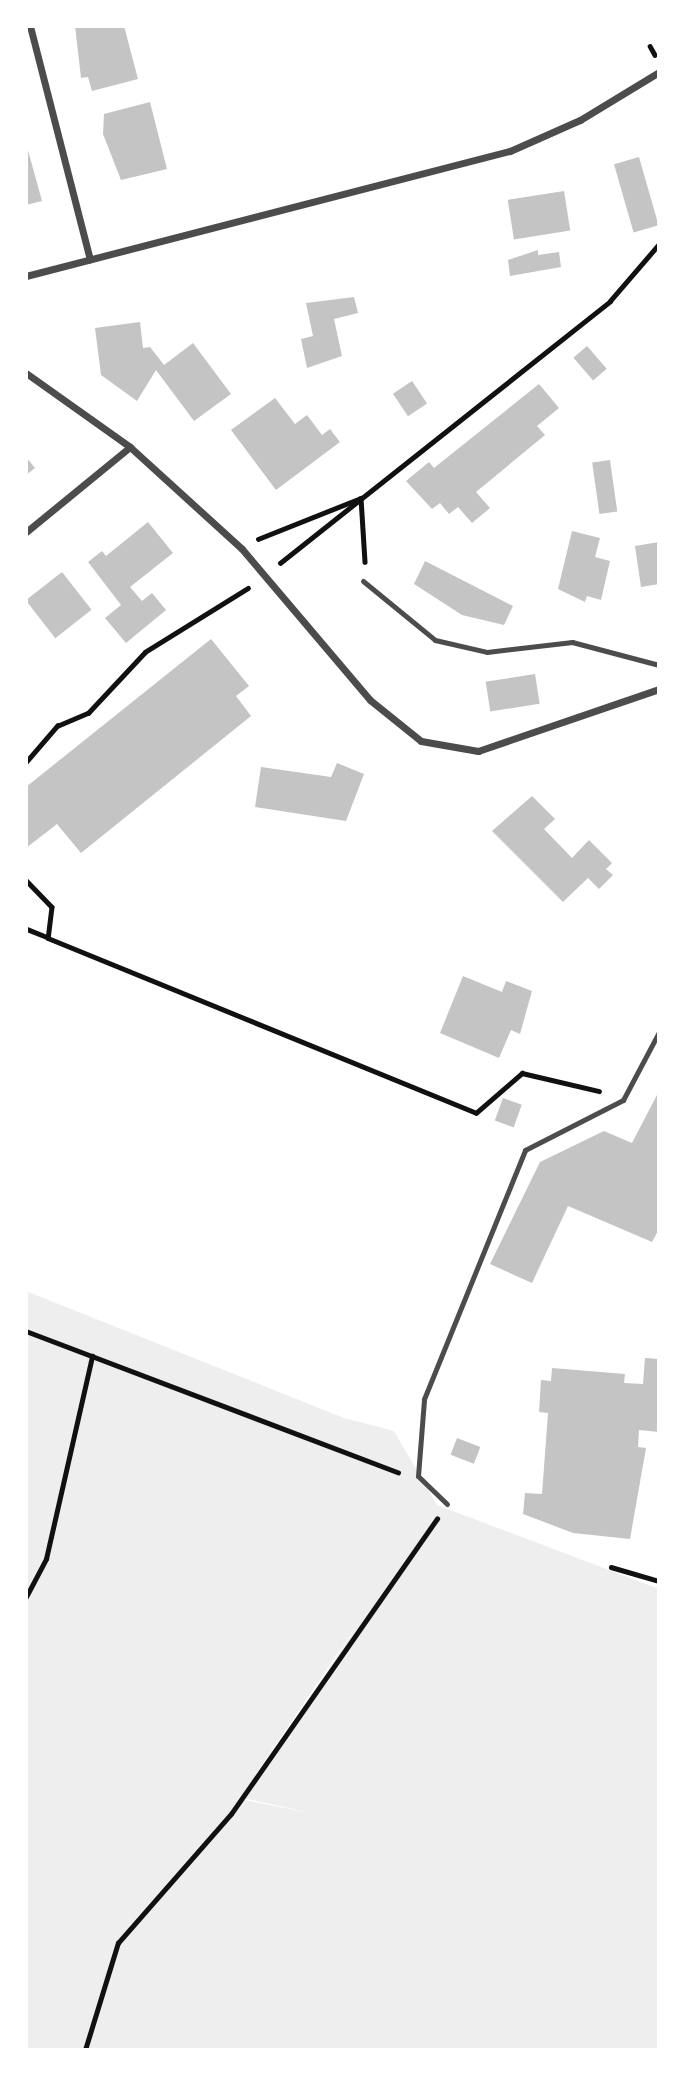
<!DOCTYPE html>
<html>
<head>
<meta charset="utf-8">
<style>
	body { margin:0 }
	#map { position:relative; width:685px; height:2076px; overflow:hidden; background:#fff; font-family:Commissioner,sans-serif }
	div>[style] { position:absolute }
	.green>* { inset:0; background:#eee }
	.building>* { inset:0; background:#c4c4c4; transform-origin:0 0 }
	.path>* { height:4.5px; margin:-2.25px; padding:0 2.25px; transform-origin:2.25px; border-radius:2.25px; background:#111 }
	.service>* { height:5px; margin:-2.5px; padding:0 2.5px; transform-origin:2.5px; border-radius:2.5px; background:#4c4c4c }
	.minor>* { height:7px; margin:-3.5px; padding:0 3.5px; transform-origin:3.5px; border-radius:3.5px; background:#4c4c4c }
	span { translate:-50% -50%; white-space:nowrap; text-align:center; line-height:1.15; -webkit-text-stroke:5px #fff; paint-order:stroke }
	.frame { position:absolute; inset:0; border:28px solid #fff; pointer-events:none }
</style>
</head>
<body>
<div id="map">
	<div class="green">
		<i style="clip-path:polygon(evenodd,26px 1291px,344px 1418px,394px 1431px,437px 1505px,659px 1589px,659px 2050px,26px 2050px,26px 1291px,371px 1604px,243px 1798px,316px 1814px,239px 1799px,371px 1604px)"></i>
	</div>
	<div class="building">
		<i style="clip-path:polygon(75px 26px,124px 26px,138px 79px,92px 91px,88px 77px,81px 78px)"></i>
		<i style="clip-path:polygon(150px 102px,167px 169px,121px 180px,103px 134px,104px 114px)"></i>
		<i style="clip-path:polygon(26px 143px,42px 201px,26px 205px)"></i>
		<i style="left:639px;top:157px;width:71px;height:26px;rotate:74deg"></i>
		<i style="left:564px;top:191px;width:40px;height:57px;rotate:81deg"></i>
		<i style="clip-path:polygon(538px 250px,538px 255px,559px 252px,561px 267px,510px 276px,508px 260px)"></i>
		<i style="clip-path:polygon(354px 297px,358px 313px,334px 319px,342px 356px,307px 368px,301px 339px,313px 336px,306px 303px)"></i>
		<i style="clip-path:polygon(140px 322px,143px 348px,150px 347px,164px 365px,193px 343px,231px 394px,194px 421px,156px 370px,137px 401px,101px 375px,95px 328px)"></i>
		<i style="left:587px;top:346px;width:30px;height:18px;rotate:49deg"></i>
		<i style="left:412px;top:381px;width:27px;height:23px;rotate:56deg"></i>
		<i style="clip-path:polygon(539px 384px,559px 408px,537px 426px,545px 435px,476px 492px,490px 508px,472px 523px,458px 507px,449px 514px,440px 503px,432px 509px,406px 481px,429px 462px,434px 468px)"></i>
		<i style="clip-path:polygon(275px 398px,295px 424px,307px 415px,322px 435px,330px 429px,340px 442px,276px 490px,231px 430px)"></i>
		<i style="clip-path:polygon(26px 457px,35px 468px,26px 475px)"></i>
		<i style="left:610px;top:460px;width:52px;height:18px;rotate:82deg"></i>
		<i style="clip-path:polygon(148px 522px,173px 553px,130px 587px,142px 601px,152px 593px,166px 610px,126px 643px,105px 618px,121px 605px,88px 562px,102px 551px,106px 556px)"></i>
		<i style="clip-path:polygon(572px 531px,600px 538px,595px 557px,610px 561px,601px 600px,587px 596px,585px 602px,558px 589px)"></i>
		<i style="clip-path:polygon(659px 542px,659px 584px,641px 587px,635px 546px)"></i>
		<i style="clip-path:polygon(425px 561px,513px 606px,504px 625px,462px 615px,414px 584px)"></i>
		<i style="left:62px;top:572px;width:48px;height:46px;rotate:52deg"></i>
		<i style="clip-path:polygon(211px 639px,249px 686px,236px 696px,251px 716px,81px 853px,57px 824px,26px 848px,26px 787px)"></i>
		<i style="left:535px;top:674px;width:30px;height:50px;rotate:81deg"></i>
		<i style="clip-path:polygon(337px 763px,364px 774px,346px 821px,255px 807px,261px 767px,331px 777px)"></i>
		<i style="clip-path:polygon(532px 796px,555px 819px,544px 829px,572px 858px,589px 840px,612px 863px,606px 869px,613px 875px,599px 889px,588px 878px,563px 902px,492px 831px)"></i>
		<i style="clip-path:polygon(463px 976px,502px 992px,506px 981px,532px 991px,520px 1034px,511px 1030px,499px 1058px,440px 1033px)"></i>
		<i style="clip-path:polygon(659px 1091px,659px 1229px,652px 1242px,568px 1206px,532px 1283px,490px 1264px,540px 1162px,604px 1131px,632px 1143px)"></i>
		<i style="left:503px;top:1098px;width:20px;height:24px;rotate:20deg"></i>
		<i style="clip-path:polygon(645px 1358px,659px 1359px,659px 1432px,639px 1430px,638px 1447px,646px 1448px,630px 1539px,573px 1533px,523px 1514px,525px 1493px,542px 1494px,548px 1413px,539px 1412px,541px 1380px,551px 1381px,552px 1368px,625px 1374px,624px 1383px,643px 1384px)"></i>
		<i style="left:457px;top:1438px;width:25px;height:18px;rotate:21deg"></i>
	</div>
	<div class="path">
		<i style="left:650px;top:46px;width:10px;rotate:61deg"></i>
		<i style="left:258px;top:539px;width:111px;rotate:-21.7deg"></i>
		<i style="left:361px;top:498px;width:64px;rotate:86.4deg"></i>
		<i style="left:280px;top:563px;width:421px;rotate:-38.4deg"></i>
		<i style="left:610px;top:301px;width:75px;rotate:-49.3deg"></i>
		<i style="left:26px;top:762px;width:48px;rotate:-49.3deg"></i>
		<i style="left:57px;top:726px;width:34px;rotate:-23deg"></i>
		<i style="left:88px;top:713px;width:83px;rotate:-46.9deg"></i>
		<i style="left:145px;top:652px;width:121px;rotate:-31.9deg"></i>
		<i style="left:26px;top:880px;width:37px;rotate:46deg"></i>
		<i style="left:52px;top:907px;width:31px;rotate:97deg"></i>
		<i style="left:48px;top:938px;width:24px;rotate:-158deg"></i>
		<i style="left:48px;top:938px;width:462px;rotate:22.2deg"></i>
		<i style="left:476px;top:1113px;width:61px;rotate:-41deg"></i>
		<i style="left:522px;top:1073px;width:79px;rotate:13.2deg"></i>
		<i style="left:26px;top:1331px;width:398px;rotate:20.8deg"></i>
		<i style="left:611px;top:1567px;width:50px;rotate:16.3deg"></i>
		<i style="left:26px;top:1597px;width:43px;rotate:-62.2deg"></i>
		<i style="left:46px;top:1559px;width:208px;rotate:-77.2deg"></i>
		<i style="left:85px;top:2050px;width:112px;rotate:-72.9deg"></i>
		<i style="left:118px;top:1943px;width:171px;rotate:-48.8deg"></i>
		<i style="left:231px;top:1814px;width:360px;rotate:-55.1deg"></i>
	</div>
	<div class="service">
		<i style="left:363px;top:581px;width:93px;rotate:39.3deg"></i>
		<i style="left:435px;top:640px;width:53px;rotate:13deg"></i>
		<i style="left:487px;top:652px;width:86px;rotate:-6.7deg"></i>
		<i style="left:572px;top:642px;width:90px;rotate:14.8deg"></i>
		<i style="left:447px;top:1504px;width:40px;rotate:-136deg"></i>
		<i style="left:418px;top:1476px;width:77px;rotate:-85.5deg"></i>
		<i style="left:424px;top:1399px;width:269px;rotate:-67.9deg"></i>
		<i style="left:525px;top:1150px;width:110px;rotate:-27deg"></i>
		<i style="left:623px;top:1100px;width:77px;rotate:-62.1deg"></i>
	</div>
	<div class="minor">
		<i style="left:30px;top:26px;width:241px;rotate:75.6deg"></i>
		<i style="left:26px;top:276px;width:500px;rotate:-14.5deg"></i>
		<i style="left:510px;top:151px;width:77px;rotate:-23.9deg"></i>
		<i style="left:580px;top:120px;width:92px;rotate:-31.3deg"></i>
		<i style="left:26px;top:373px;width:128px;rotate:35.4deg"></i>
		<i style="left:130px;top:447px;width:151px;rotate:42.3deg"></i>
		<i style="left:242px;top:549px;width:198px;rotate:49.7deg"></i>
		<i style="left:370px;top:700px;width:65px;rotate:38.8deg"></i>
		<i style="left:421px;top:741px;width:58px;rotate:10deg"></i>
		<i style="left:478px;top:751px;width:191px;rotate:-18.9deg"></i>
		<i style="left:26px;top:532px;width:134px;rotate:-39.3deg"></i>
	</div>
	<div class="frame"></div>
</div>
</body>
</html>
